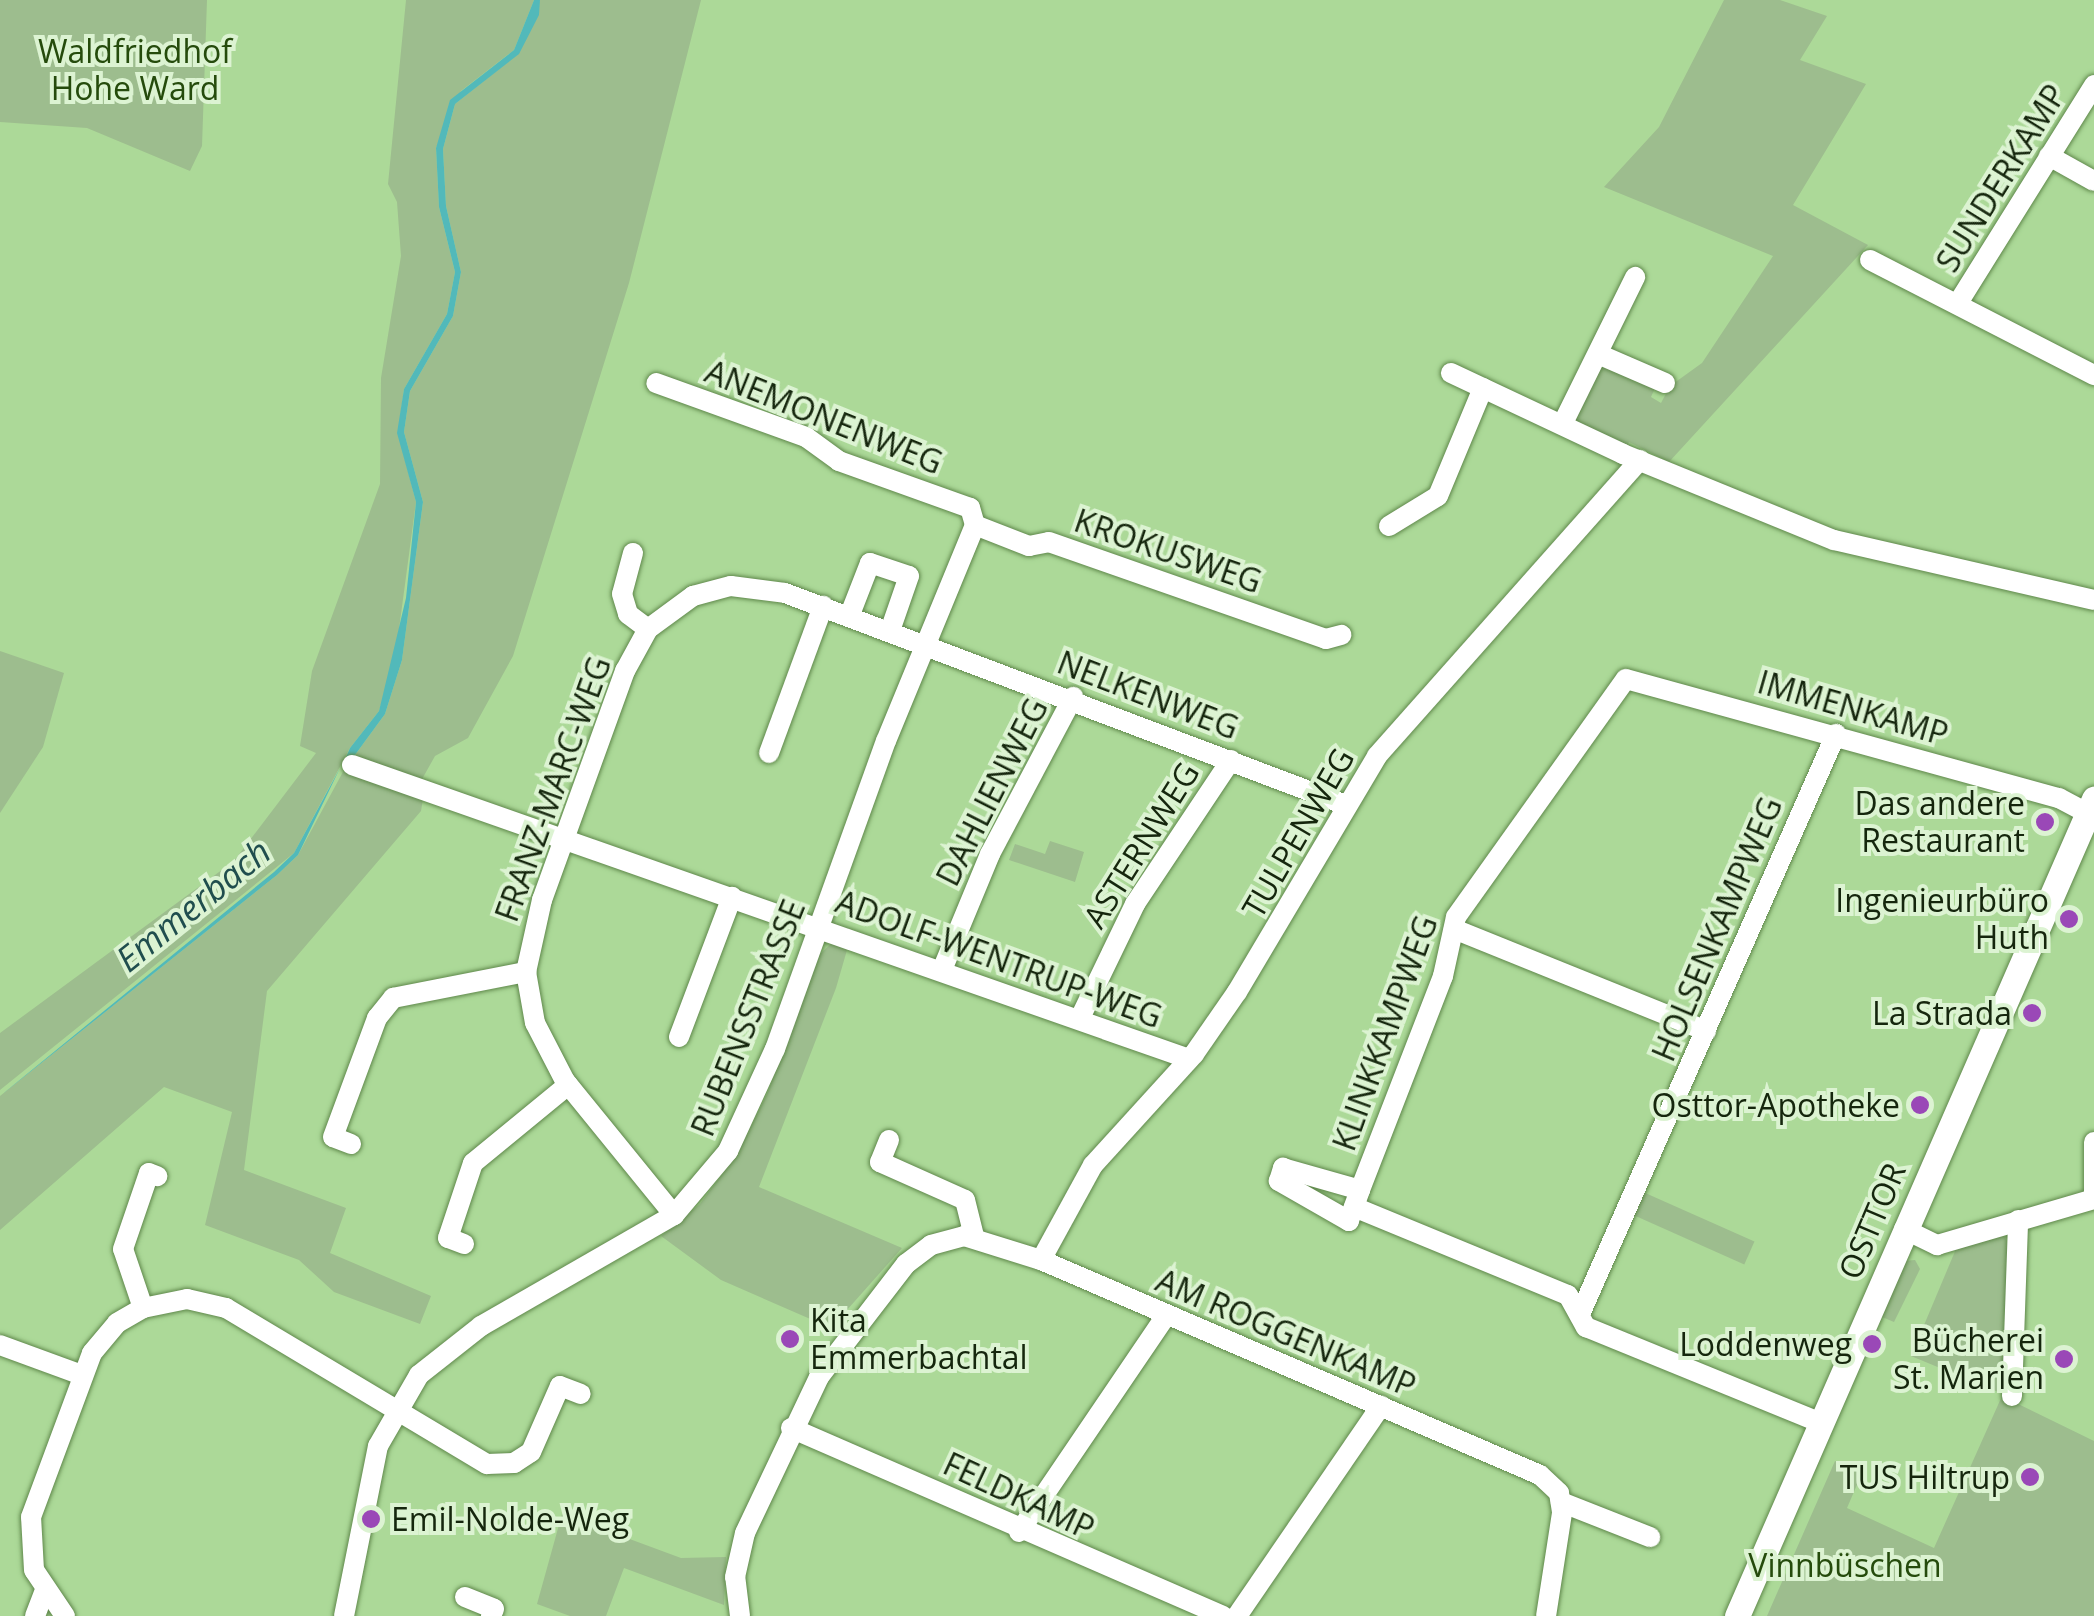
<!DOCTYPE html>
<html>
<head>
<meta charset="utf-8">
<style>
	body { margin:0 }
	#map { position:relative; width:2094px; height:1616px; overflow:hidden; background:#acd998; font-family:"Open Sans",sans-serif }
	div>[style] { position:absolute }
	.green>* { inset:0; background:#9dbd8e; transform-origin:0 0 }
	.water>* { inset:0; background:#52b9ba }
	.roads { filter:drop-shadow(0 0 2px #5f884b) drop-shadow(0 0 2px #5f884b) }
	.minor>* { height:20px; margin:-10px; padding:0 10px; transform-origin:10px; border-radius:10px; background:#fff }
	.major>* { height:25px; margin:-12.5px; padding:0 12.5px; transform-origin:12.5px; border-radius:12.5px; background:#fff }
	.dots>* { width:28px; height:28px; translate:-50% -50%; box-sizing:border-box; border:5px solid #dcf3d2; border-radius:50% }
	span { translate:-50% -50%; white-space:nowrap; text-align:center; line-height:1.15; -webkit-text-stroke:8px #dcf3d2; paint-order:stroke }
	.park-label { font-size:32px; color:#254b0c }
	.street-label { font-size:32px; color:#15260d }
	.poi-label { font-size:32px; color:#15260d }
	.right { translate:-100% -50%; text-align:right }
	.left { translate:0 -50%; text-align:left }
	.water-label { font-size:35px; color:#204e4e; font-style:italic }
</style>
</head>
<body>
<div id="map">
	<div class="green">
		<i style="clip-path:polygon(0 0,207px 0,202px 146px,190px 171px,87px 128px,0 122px)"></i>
		<i style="clip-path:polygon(406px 0,534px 0,514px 50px,461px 91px,436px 148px,439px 207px,455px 272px,447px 314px,404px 389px,398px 433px,416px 502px,395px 659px,379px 711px,350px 748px,294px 853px,0 1090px,0 1033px,234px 861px,316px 753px,300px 746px,312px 671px,380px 484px,381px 378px,401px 256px,397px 202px,388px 184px)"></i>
		<i style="clip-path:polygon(540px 0,701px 0,629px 283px,513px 656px,468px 738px,435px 756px,421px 781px,352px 759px,385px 714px,402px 660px,423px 502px,404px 432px,410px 391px,453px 316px,461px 272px,446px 206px,443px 149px,455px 104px,518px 54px)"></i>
		<i style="clip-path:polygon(1724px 0,1780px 0,1827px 16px,1800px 60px,1866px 84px,1793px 205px,1868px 245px,1669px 462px,1629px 442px,1623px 454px,1570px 428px,1602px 362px,1655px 388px,1651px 397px,1661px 403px,1670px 386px,1702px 363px,1773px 256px,1604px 187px,1659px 127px)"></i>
		<i style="clip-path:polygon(0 651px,64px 673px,43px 747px,0 813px)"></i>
		<i style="clip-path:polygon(344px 770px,423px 799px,421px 811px,267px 991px,244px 1170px,346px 1208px,330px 1253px,431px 1296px,420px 1324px,334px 1292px,299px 1260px,205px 1225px,232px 1112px,164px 1087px,0 1230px,0 1096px,277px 875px,298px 855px)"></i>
		<i style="clip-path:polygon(1050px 841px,1084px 852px,1075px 882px,1009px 860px,1015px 844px,1045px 854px)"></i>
		<i style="clip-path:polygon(833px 942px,847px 950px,836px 988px,759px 1187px,902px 1248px,831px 1328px,721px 1280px,661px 1236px,700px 1204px,737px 1154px,767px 1094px,819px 955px)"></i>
		<i style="left:1643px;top:1192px;width:122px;height:25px;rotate:24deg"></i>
		<i style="clip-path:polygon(2004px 1236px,2008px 1243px,2003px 1394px,1911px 1356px,1956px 1249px)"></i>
		<i style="clip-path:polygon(1915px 1260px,1920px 1269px,1894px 1322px,1882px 1317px,1904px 1261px)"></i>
		<i style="clip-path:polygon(2002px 1396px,2094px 1441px,2094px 1616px,1767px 1616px,1835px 1461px,1862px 1473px,1847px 1508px,1934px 1548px)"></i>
		<i style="clip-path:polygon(562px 1514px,681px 1558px,726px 1557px,724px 1605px,624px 1568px,606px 1616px,570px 1616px,537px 1604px)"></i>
	</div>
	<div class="water">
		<i style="clip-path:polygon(534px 0,540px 0,539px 15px,519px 54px,455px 104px,443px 149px,446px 206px,461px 272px,453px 316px,410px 391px,404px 432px,423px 502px,402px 660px,385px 714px,352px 759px,346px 757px,350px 748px,379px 711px,406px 598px,416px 502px,397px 433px,404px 389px,447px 314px,455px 272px,439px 207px,436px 148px,450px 100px,514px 50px)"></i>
		<i style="clip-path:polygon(340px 768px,298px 855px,277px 875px,0 1096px,274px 872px,294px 853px)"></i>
	</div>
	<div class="roads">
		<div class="minor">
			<i style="left:2049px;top:156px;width:51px;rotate:29.1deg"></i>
			<i style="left:1870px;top:260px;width:252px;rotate:27.2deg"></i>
			<i style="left:1958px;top:303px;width:257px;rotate:-58deg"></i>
			<i style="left:1598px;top:354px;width:73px;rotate:23.4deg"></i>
			<i style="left:1451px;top:373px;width:190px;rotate:25.2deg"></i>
			<i style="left:1623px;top:454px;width:228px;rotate:22.2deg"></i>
			<i style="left:1834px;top:540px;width:267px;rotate:13deg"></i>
			<i style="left:1563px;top:423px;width:163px;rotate:-63.7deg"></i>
			<i style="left:975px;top:525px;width:58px;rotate:21.3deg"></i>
			<i style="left:1029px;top:546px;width:20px;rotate:-11deg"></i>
			<i style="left:1049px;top:542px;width:293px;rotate:19.3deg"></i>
			<i style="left:1326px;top:639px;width:16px;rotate:-15deg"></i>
			<i style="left:1389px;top:526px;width:57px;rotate:-31.5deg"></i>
			<i style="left:1438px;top:496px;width:117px;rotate:-67.4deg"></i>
			<i style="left:633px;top:553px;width:42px;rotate:105deg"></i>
			<i style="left:622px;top:594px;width:21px;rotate:73deg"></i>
			<i style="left:628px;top:614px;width:25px;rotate:37deg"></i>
			<i style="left:849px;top:617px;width:58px;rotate:-68.7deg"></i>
			<i style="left:870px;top:563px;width:41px;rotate:18.4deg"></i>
			<i style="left:909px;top:576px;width:58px;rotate:109.1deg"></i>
			<i style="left:769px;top:753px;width:157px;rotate:-69.8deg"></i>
			<i style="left:352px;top:765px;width:887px;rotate:19.35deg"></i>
			<i style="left:1454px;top:929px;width:272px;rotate:22deg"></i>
			<i style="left:942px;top:970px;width:126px;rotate:-67.5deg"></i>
			<i style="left:990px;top:854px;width:178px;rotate:-62.1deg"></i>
			<i style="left:1080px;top:1018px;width:127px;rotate:-64.2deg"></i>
			<i style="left:1135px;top:904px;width:173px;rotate:-56.3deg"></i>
			<i style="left:679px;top:1037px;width:150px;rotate:-69.3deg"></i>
			<i style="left:889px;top:1140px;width:24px;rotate:112deg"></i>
			<i style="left:880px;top:1162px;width:93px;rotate:24.1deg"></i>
			<i style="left:965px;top:1200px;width:37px;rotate:76deg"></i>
			<i style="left:2094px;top:1142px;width:56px;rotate:90deg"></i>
			<i style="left:351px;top:1144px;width:19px;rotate:-159deg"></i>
			<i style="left:333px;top:1137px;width:127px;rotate:-69.7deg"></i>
			<i style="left:377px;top:1018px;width:26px;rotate:-51deg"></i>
			<i style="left:393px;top:998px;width:136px;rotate:-11.1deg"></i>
			<i style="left:1283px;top:1168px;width:80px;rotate:15.9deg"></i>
			<i style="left:1360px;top:1190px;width:33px;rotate:110deg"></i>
			<i style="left:1349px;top:1221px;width:81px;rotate:-150.3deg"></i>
			<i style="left:1279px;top:1181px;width:14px;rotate:-73deg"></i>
			<i style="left:1360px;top:1190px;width:230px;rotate:-68.8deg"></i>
			<i style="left:1443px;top:976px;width:60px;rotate:-77.6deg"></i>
			<i style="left:1456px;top:917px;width:292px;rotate:-54.5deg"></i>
			<i style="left:1626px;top:679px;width:449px;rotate:15.4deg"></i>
			<i style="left:2059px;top:798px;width:40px;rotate:28deg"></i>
			<i style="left:1354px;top:1207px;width:231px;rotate:22.4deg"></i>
			<i style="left:1568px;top:1295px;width:37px;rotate:61deg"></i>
			<i style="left:1586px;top:1327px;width:254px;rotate:22.2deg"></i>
			<i style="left:674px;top:1215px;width:173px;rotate:-129.1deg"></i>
			<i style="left:565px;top:1081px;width:65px;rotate:-117.3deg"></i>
			<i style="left:535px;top:1023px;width:52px;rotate:-100deg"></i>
			<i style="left:526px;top:972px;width:74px;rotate:-77.5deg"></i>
			<i style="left:542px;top:900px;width:244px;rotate:-70.1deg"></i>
			<i style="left:625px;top:671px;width:48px;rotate:-61.3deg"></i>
			<i style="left:648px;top:629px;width:56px;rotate:-36.3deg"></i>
			<i style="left:693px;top:596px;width:39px;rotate:-15deg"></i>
			<i style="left:731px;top:586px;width:54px;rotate:7.4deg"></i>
			<i style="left:785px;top:593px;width:600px;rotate:20.7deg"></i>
			<i style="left:1904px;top:1229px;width:37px;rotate:26deg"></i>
			<i style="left:1937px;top:1245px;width:164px;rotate:-16.3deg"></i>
			<i style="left:464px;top:1244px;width:17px;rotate:-159deg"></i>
			<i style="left:448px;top:1238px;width:79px;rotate:-71.6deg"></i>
			<i style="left:473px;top:1163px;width:123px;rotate:-39.4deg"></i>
			<i style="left:1041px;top:1260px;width:108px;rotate:-61.3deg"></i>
			<i style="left:1093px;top:1165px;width:150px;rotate:-47.7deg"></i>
			<i style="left:1194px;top:1054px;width:75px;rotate:-55.3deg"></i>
			<i style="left:1237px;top:992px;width:274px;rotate:-59.3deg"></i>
			<i style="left:1377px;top:756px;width:396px;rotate:-48.4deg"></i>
			<i style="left:143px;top:1308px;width:62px;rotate:-108.7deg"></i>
			<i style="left:123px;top:1249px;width:80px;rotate:-71.1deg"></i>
			<i style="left:149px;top:1173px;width:9px;rotate:21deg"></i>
			<i style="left:1581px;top:1312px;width:632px;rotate:-66.19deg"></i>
			<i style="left:0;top:1345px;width:87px;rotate:20.1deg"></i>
			<i style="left:2012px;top:1396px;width:176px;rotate:-88deg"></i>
			<i style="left:791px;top:1428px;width:471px;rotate:23.5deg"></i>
			<i style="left:1561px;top:1502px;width:96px;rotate:21.5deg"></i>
			<i style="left:1019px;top:1532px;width:263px;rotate:-55.8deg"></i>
			<i style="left:465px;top:1597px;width:31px;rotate:22deg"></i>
			<i style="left:494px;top:1609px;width:8px;rotate:113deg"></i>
			<i style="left:35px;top:1616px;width:26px;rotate:-69deg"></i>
			<i style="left:65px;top:1616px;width:55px;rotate:-124deg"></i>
			<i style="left:34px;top:1570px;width:53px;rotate:-93.2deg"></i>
			<i style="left:31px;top:1517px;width:175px;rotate:-69.6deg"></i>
			<i style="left:92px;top:1353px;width:39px;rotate:-50deg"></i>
			<i style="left:117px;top:1323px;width:30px;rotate:-30deg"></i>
			<i style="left:143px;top:1308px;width:45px;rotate:-11.6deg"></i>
			<i style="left:187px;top:1299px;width:40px;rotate:13deg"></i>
			<i style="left:226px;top:1308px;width:304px;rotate:30.9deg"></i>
			<i style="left:487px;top:1464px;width:27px;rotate:-2deg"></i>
			<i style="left:514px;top:1463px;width:20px;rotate:-33deg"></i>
			<i style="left:531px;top:1452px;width:72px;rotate:-66.3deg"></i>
			<i style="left:560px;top:1386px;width:22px;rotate:21deg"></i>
			<i style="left:344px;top:1616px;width:173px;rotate:-78.7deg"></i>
			<i style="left:378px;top:1446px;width:82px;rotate:-60deg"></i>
			<i style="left:419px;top:1375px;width:79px;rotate:-38.3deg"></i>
			<i style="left:481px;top:1326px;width:223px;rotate:-29.9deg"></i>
			<i style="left:674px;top:1215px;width:84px;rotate:-49.8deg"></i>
			<i style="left:728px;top:1151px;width:112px;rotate:-65.3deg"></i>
			<i style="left:775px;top:1049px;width:327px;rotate:-70.2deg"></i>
			<i style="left:886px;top:741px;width:234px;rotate:-67.6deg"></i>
			<i style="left:975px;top:525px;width:18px;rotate:-106deg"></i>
			<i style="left:970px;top:508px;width:139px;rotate:-160.3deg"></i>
			<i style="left:839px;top:461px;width:41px;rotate:-144deg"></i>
			<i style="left:806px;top:437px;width:159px;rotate:-160.2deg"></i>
			<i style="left:740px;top:1616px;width:39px;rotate:-97deg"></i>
			<i style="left:735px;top:1577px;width:45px;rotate:-77.2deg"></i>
			<i style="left:745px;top:1533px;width:173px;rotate:-64.6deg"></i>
			<i style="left:819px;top:1377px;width:143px;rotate:-52.4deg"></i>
			<i style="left:906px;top:1264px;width:31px;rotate:-37deg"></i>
			<i style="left:931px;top:1245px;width:34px;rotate:-15deg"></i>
			<i style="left:964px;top:1236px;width:81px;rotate:17.3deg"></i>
			<i style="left:1041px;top:1260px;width:543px;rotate:23.31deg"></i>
			<i style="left:1540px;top:1475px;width:26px;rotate:43deg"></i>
			<i style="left:1559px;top:1493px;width:20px;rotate:81deg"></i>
			<i style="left:1562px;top:1513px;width:104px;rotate:98.8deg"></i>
			<i style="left:1237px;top:1616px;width:255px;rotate:-55.6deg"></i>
		</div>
		<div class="major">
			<i style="left:1737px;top:1616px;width:892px;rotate:-66.4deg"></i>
		</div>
	</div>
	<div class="dots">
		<i style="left:2045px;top:822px;background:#9a48b7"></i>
		<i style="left:2069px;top:919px;background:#9a48b7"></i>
		<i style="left:2032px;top:1013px;background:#9a48b7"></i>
		<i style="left:1920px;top:1105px;background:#9a48b7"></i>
		<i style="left:790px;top:1339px;background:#9a48b7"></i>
		<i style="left:1872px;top:1344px;background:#9a48b7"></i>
		<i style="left:2064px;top:1359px;background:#9a48b7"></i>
		<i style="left:2030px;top:1477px;background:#9a48b7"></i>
		<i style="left:371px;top:1519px;background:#9a48b7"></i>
	</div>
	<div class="park-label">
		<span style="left:135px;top:70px">Waldfriedhof<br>Hohe Ward</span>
		<span style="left:1845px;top:1565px">Vinnbüschen</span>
	</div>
	<div class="street-label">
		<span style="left:2001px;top:178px;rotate:-58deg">SUNDERKAMP</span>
		<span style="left:824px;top:417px;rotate:22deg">ANEMONENWEG</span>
		<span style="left:1168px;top:551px;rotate:19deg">KROKUSWEG</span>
		<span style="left:1148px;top:695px;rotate:21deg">NELKENWEG</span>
		<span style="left:1853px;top:708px;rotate:16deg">IMMENKAMP</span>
		<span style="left:553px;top:789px;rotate:-70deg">FRANZ-MARC-WEG</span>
		<span style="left:992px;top:792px;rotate:-63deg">DAHLIENWEG</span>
		<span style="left:1298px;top:833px;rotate:-60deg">TULPENWEG</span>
		<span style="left:1141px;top:845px;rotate:-58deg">ASTERNWEG</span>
		<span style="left:1717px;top:929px;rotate:-67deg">HOLSENKAMPWEG</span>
		<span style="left:999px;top:959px;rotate:20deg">ADOLF-WENTRUP-WEG</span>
		<span style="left:748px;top:1018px;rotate:-68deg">RUBENSSTRASSE</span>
		<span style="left:1385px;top:1033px;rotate:-70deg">KLINKKAMPWEG</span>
		<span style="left:1872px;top:1221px;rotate:-67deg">OSTTOR</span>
		<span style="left:1286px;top:1333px;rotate:23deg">AM ROGGENKAMP</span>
		<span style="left:1019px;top:1496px;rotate:25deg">FELDKAMP</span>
	</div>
	<div class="poi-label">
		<span class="right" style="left:2025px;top:822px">Das andere<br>Restaurant</span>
		<span class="right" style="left:2049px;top:919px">Ingenieurbüro<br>Huth</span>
		<span class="right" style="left:2012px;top:1013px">La Strada</span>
		<span class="right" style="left:1900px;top:1105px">Osttor-Apotheke</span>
		<span class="left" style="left:810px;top:1339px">Kita<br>Emmerbachtal</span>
		<span class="right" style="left:2044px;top:1359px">Bücherei<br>St. Marien</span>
		<span class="right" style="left:1852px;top:1344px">Loddenweg</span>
		<span class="right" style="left:2010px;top:1477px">TUS Hiltrup</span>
		<span class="left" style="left:391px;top:1519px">Emil-Nolde-Weg</span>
	</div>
	<div class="water-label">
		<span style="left:193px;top:905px;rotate:-39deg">Emmerbach</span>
	</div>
</div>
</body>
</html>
